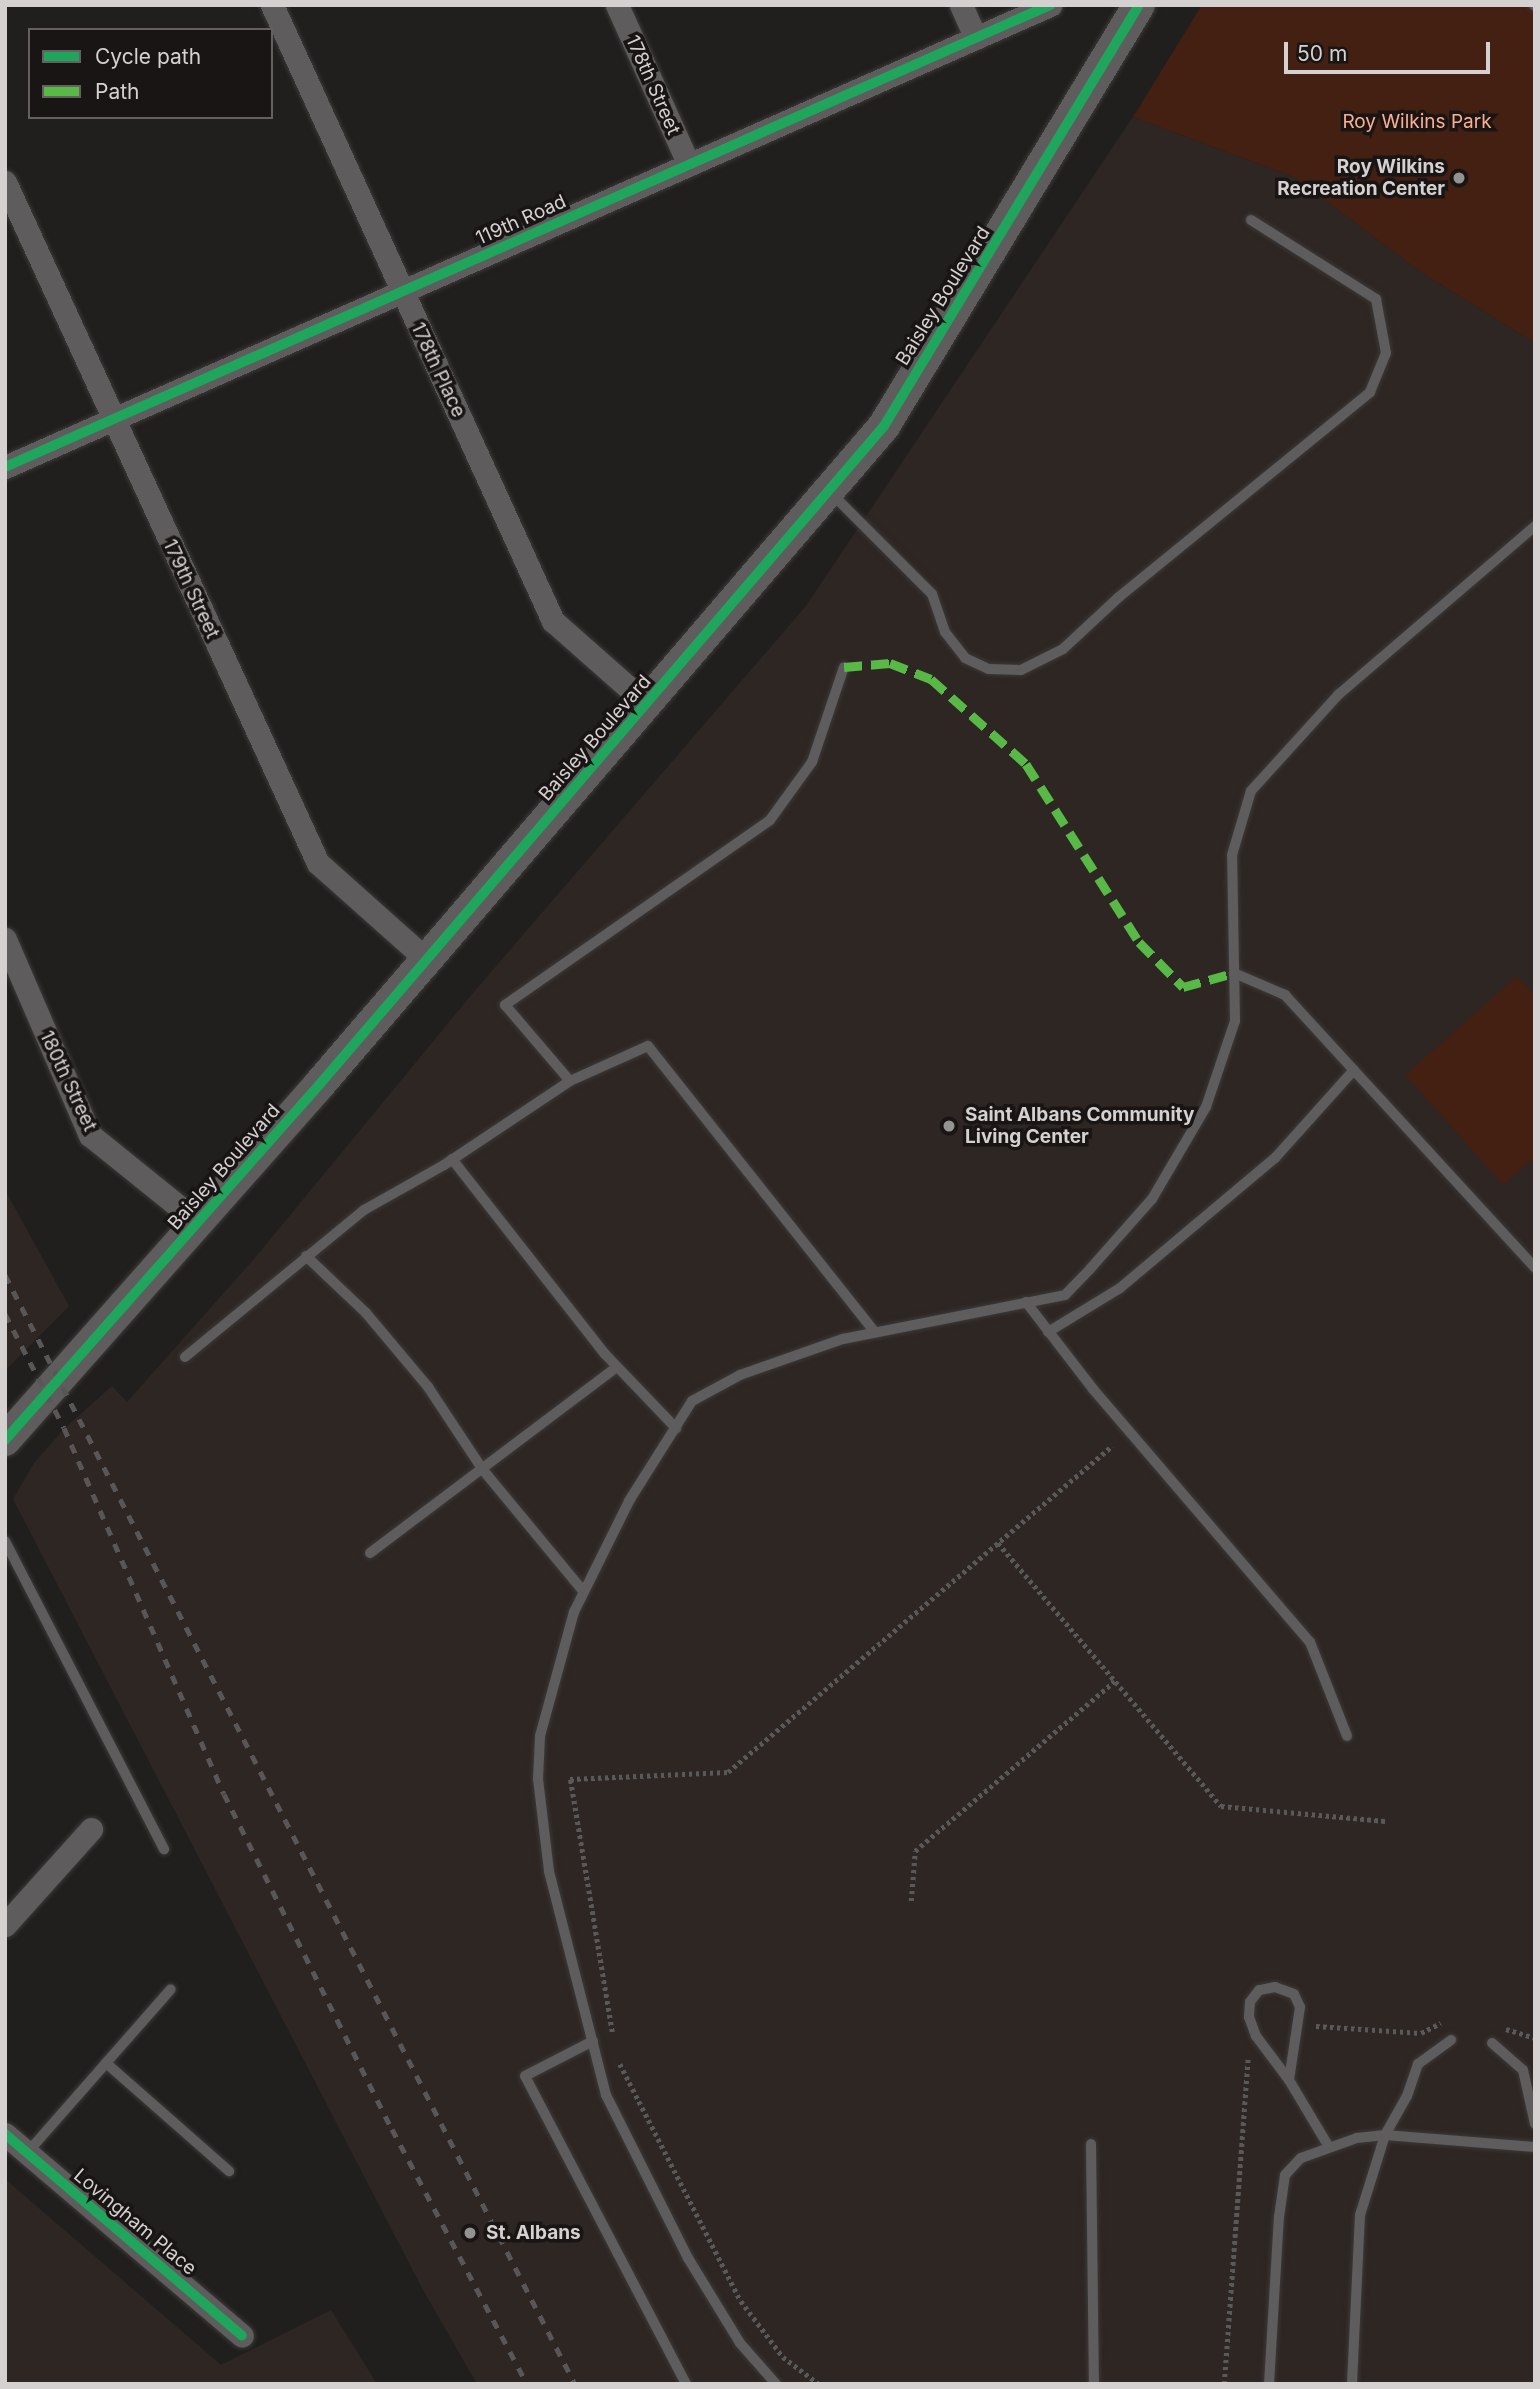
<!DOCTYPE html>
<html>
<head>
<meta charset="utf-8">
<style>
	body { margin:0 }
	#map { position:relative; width:1540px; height:2389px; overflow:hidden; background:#211f1e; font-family:Inter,sans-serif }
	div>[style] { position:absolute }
	.built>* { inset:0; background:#2e2623 }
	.green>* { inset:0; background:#432012 }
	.path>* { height:4.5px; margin-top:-2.25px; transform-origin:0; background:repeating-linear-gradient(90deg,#5a5959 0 3.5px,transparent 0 7px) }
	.roads { filter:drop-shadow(0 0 2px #3b3938) drop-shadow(0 0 2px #3b3938) }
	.lane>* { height:10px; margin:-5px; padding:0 5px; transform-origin:5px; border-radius:5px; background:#5e5c5c }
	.street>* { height:23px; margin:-11.5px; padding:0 11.5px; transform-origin:11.5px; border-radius:11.5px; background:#5e5c5c }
	.secondary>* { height:32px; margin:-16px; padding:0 16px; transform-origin:16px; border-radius:16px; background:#5e5c5c }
	.rail>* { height:5px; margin-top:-2.5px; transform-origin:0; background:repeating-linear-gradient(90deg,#585656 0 9px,transparent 0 18px) }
	.quiet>* { height:9px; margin-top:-4.5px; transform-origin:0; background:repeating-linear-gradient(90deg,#58b947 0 18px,transparent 0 27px) }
	.cycleway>* { height:10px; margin:-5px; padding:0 5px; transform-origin:5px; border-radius:5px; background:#20a55d }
	.dots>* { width:19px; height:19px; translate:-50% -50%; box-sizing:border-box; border:4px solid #191514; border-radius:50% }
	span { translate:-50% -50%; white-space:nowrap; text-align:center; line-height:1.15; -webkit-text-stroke:7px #191514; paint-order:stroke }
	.street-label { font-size:19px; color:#d4d1d0 }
	.park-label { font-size:19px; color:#feae90 }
	.poi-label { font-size:19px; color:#d4d1d0; font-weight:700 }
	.right { translate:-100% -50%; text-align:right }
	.left { translate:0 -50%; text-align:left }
	.frame { position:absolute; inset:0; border:7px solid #d4d1d0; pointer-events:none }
	.legend { position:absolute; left:28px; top:28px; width:245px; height:91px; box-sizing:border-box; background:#191514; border:2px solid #64605f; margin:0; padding:9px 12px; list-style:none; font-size:21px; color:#d4d1d0 }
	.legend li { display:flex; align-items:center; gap:14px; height:35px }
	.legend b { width:35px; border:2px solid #64605f }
	.scale { position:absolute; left:1284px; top:42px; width:206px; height:32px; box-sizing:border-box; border:4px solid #d4d1d0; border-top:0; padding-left:9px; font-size:21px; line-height:24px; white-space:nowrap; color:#d4d1d0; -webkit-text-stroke:5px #191514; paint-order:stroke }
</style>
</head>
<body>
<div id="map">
	<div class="built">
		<i style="clip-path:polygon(1133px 117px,1296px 178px,1419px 271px,1535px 343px,1535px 2384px,477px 2384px,422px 2288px,13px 1499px,34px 1463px,64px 1429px,112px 1386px,127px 1402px,254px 1259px,473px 993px,806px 606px)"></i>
		<i style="clip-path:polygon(5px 1190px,69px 1306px,5px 1371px)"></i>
		<i style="clip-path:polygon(5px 2179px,221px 2365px,331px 2310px,377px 2384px,5px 2384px)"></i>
	</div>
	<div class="green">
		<i style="clip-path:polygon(1202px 5px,1535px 5px,1535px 343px,1419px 271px,1296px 178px,1133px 117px)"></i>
		<i style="clip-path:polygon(1517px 976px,1535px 996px,1535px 1157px,1503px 1185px,1405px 1075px)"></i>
	</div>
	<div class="path">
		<i style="left:998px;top:1543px;width:345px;rotate:49.7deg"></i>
		<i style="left:1221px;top:1806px;width:165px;rotate:5.2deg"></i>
		<i style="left:911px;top:1901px;width:50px;rotate:-85.4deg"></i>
		<i style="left:915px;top:1851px;width:262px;rotate:-40.4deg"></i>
		<i style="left:1316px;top:2026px;width:105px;rotate:3.8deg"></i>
		<i style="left:1421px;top:2033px;width:22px;rotate:-27deg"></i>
		<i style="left:1506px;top:2029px;width:30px;rotate:17deg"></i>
		<i style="left:612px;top:2032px;width:256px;rotate:-99.4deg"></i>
		<i style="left:570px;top:1779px;width:158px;rotate:-2.5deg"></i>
		<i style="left:728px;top:1772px;width:504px;rotate:-40.33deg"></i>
		<i style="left:620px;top:2064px;width:266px;rotate:63deg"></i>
		<i style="left:741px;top:2301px;width:70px;rotate:53.1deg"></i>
		<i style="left:783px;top:2357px;width:45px;rotate:36.9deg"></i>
		<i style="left:1224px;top:2384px;width:328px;rotate:-85.8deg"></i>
	</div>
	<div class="roads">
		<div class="lane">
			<i style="left:1534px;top:5px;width:1px;rotate:45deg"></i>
			<i style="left:831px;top:493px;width:143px;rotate:45deg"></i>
			<i style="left:932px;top:594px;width:40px;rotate:71.1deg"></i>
			<i style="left:945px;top:632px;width:33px;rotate:52deg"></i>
			<i style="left:965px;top:658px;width:26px;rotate:25deg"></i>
			<i style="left:989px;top:669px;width:32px;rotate:2deg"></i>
			<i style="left:1021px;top:670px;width:47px;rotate:-26.6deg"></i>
			<i style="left:1063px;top:649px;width:76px;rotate:-42.9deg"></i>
			<i style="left:1119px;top:597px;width:324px;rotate:-39.2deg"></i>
			<i style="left:1370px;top:392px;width:42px;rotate:-67.7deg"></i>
			<i style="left:1386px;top:353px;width:55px;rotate:-100.5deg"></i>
			<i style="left:1376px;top:299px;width:148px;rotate:-147.7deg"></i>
			<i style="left:1234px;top:973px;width:56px;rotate:23.3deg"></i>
			<i style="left:1285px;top:995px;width:370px;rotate:47.5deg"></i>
			<i style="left:570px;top:1081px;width:85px;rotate:-24.2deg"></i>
			<i style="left:648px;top:1046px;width:365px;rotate:51.6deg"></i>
			<i style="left:452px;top:1159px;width:248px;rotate:51.9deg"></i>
			<i style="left:605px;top:1354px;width:103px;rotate:46.2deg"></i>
			<i style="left:306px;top:1256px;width:83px;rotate:43.5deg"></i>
			<i style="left:366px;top:1313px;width:97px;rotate:50deg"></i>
			<i style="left:428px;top:1387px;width:100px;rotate:56.5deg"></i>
			<i style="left:483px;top:1470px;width:158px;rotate:50.4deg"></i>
			<i style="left:1026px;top:1302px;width:110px;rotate:52.4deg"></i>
			<i style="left:1093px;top:1389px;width:333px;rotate:49.4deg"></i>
			<i style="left:1310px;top:1642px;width:101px;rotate:68.5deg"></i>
			<i style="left:1048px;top:1332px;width:84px;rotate:-31.4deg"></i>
			<i style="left:1120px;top:1288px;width:202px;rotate:-40deg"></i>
			<i style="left:1275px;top:1158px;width:118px;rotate:-48.1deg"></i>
			<i style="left:185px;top:1357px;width:232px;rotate:-39.4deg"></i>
			<i style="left:364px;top:1210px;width:92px;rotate:-29.4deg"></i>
			<i style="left:444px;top:1165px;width:151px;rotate:-33.7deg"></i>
			<i style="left:570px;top:1081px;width:100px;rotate:-130.5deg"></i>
			<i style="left:505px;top:1005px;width:323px;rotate:-34.9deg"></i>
			<i style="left:770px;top:820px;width:72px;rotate:-54.1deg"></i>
			<i style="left:812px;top:762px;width:100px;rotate:-71.4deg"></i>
			<i style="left:5px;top:1541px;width:347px;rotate:62.7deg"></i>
			<i style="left:370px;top:1553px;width:309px;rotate:-37deg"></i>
			<i style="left:593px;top:2041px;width:76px;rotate:152.8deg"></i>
			<i style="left:525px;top:2076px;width:348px;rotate:62.4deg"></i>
			<i style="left:1492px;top:2043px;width:41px;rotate:41.1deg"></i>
			<i style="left:1523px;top:2070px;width:55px;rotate:77.5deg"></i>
			<i style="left:106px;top:2063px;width:98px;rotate:-48.7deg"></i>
			<i style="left:1289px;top:2080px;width:74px;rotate:-81.4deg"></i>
			<i style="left:1300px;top:2007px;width:14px;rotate:-115deg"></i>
			<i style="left:1294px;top:1994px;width:20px;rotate:-160deg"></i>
			<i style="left:1275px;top:1987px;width:16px;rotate:169deg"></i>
			<i style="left:1259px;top:1990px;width:15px;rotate:127deg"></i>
			<i style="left:1250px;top:2002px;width:15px;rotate:94deg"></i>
			<i style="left:1249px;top:2017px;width:20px;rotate:70deg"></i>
			<i style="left:1256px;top:2036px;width:55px;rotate:53.1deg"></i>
			<i style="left:1289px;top:2080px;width:78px;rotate:59.2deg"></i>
			<i style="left:1091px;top:2144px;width:240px;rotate:89.3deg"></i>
			<i style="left:27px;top:2153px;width:120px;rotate:-48.7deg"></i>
			<i style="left:106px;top:2063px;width:164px;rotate:41.3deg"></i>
			<i style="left:776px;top:2384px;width:55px;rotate:-131.3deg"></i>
			<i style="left:740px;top:2343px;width:100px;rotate:-121.5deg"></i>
			<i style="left:688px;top:2258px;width:182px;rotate:-116.7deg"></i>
			<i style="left:606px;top:2095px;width:231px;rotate:-104.3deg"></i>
			<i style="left:549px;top:1871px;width:93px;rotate:-96.8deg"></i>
			<i style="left:538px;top:1779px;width:43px;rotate:-87.3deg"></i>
			<i style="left:540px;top:1736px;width:129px;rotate:-74.7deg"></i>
			<i style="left:574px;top:1612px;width:124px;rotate:-63.6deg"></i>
			<i style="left:629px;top:1501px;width:118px;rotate:-57.8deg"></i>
			<i style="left:692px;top:1401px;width:55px;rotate:-28.4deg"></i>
			<i style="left:740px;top:1375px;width:109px;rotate:-19.3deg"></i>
			<i style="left:843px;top:1339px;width:226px;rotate:-11.2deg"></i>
			<i style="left:1065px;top:1295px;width:36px;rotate:-46deg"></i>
			<i style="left:1090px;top:1269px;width:94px;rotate:-48.5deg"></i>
			<i style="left:1152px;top:1199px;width:107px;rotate:-59.6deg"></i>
			<i style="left:1206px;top:1107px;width:91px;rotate:-71.4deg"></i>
			<i style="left:1235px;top:1021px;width:166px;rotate:-91deg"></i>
			<i style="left:1232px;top:855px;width:67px;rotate:-73.5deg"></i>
			<i style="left:1251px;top:791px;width:130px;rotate:-47.8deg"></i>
			<i style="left:1338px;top:695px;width:260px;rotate:-40.6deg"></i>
			<i style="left:1269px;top:2384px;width:167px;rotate:-86.6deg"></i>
			<i style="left:1279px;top:2217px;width:42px;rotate:-81.9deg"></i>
			<i style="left:1285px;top:2175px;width:23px;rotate:-47deg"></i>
			<i style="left:1301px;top:2158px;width:59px;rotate:-19.7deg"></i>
			<i style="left:1357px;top:2138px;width:28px;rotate:-6deg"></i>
			<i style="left:1385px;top:2135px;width:150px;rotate:4.6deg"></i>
			<i style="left:1352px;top:2384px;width:169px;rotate:-87.3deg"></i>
			<i style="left:1360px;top:2215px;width:84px;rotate:-72.6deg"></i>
			<i style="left:1385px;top:2135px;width:45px;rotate:-60.6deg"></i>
			<i style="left:1407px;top:2096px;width:34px;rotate:-71deg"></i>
			<i style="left:1418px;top:2064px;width:41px;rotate:-36deg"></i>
		</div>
		<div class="street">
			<i style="left:272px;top:5px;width:677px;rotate:65.48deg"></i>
			<i style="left:553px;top:621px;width:125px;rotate:41.4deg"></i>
			<i style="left:617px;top:5px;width:175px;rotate:65.8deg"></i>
			<i style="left:961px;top:5px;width:36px;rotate:66deg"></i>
			<i style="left:5px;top:182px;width:749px;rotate:65.32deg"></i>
			<i style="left:318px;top:863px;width:146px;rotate:41.7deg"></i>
			<i style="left:5px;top:467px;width:1143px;rotate:-23.85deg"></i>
			<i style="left:5px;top:939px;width:214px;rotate:66.6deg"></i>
			<i style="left:90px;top:1135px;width:140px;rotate:38.9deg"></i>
			<i style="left:5px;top:1925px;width:129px;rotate:-48.1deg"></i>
			<i style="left:5px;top:2134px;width:311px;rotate:40.4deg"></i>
		</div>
		<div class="secondary">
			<i style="left:5px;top:1440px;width:474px;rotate:-48.5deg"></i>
			<i style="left:319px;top:1085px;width:868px;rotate:-49.39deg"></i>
			<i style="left:884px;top:426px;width:492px;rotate:-58.8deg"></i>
		</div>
	</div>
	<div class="rail">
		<i style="left:5px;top:1275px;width:1247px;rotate:62.8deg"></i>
		<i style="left:5px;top:1314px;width:128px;rotate:62.6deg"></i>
		<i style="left:64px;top:1428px;width:399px;rotate:66.4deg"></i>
		<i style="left:224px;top:1794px;width:375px;rotate:63.4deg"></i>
		<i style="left:392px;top:2129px;width:289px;rotate:62.1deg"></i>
	</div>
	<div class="quiet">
		<i style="left:844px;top:667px;width:46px;rotate:-5deg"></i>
		<i style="left:890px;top:663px;width:44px;rotate:21.3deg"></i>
		<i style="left:931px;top:679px;width:127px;rotate:41.8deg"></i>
		<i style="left:1026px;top:764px;width:211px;rotate:57.6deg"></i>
		<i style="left:1139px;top:942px;width:63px;rotate:45.6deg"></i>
		<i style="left:1183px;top:987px;width:53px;rotate:-15.4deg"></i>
	</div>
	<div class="cycleway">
		<i style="left:5px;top:467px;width:1143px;rotate:-23.85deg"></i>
		<i style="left:5px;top:1440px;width:474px;rotate:-48.5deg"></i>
		<i style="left:319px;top:1085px;width:868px;rotate:-49.39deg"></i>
		<i style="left:884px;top:426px;width:492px;rotate:-58.8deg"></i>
		<i style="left:5px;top:2134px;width:311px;rotate:40.4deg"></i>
	</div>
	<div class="dots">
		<i style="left:1459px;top:178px;background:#959392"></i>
		<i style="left:949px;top:1126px;background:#959392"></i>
		<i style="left:470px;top:2233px;background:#959392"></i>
	</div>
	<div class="street-label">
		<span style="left:653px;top:85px;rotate:66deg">178th Street</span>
		<span style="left:521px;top:220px;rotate:-24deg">119th Road</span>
		<span style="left:943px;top:296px;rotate:-58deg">Baisley Boulevard</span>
		<span style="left:438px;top:370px;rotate:65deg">178th Place</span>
		<span style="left:191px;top:589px;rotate:65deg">179th Street</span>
		<span style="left:595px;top:738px;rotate:-49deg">Baisley Boulevard</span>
		<span style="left:68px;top:1081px;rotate:65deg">180th Street</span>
		<span style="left:224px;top:1167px;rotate:-49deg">Baisley Boulevard</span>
		<span style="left:135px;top:2222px;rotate:40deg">Lovingham Place</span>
	</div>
	<div class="park-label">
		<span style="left:1417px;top:122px">Roy Wilkins Park</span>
	</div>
	<div class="poi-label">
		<span class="right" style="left:1445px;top:178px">Roy Wilkins<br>Recreation Center</span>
		<span class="left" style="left:965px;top:1126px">Saint Albans Community<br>Living Center</span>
		<span class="left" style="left:486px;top:2233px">St. Albans</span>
	</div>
	<div class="frame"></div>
	<ul class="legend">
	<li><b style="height:9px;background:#20a55d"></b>Cycle path</li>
	<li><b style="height:9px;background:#58b947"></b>Path</li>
	</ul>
	<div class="scale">50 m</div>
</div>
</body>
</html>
